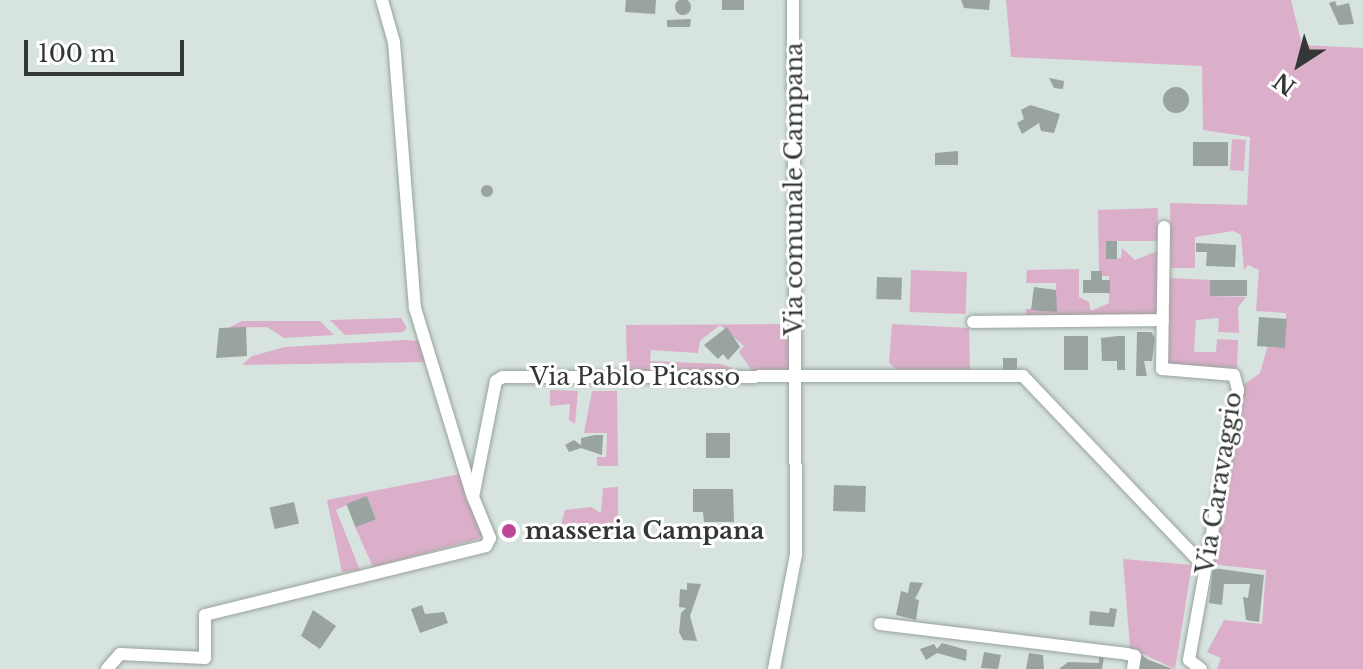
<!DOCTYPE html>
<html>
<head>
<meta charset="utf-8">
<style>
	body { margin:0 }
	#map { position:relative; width:1363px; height:669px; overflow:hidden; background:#d7e3de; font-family:"Libre Baskerville",serif }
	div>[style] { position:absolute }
	.green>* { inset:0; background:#dbafc9; transform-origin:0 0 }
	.building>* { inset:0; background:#99a39f; transform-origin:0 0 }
	.round { border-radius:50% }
	.roads { filter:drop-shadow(0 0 2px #97a29d) drop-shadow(0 0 2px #97a29d) }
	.street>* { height:12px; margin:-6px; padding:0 6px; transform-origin:6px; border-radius:6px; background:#fff }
	.dots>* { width:22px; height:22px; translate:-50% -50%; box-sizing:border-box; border:4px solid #fff; border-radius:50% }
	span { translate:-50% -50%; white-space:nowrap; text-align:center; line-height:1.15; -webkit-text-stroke:6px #fff; paint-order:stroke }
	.street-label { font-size:24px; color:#333735 }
	.poi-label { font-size:24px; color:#333735; font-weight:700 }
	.left { translate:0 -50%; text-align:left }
	.north { position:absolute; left:1259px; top:24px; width:80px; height:80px; -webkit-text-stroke:6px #fff; paint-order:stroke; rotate:216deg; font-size:22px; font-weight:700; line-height:32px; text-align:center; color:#333735 }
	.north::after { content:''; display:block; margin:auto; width:28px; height:36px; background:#333735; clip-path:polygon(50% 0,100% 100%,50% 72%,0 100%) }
	.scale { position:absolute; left:24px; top:40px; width:160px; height:36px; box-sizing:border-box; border:4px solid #333735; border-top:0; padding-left:10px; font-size:24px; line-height:28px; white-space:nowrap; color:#333735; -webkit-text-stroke:6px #fff; paint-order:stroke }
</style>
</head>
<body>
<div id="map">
	<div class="green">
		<i style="clip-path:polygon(1006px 0,1291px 0,1302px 45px,1363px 48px,1363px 669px,1217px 669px,1221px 658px,1207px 652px,1224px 620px,1262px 624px,1266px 570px,1209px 564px,1242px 386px,1260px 373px,1268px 345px,1285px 345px,1286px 313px,1256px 311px,1259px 270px,1248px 265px,1244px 270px,1241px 235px,1233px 231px,1195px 237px,1195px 268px,1171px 268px,1170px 203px,1247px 205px,1250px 137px,1203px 130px,1202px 66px,1011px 57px)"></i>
		<i style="left:1232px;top:139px;width:14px;height:31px;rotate:4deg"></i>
		<i style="clip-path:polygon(1158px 208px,1157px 241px,1106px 241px,1107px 259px,1121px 258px,1122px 248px,1135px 260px,1158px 251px,1158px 316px,1026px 315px,1026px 309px,1056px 309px,1056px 283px,1026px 283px,1027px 270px,1079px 269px,1079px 297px,1089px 302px,1091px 311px,1109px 303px,1109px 276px,1099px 276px,1098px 210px)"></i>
		<i style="left:911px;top:270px;width:56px;height:42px;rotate:2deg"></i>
		<i style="clip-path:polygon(1170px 278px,1210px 280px,1211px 296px,1246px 297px,1238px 307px,1239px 333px,1218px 332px,1219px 318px,1196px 320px,1194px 352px,1216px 352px,1217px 339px,1238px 340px,1237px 368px,1169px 365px)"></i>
		<i style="clip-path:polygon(401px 318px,407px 328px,403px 332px,345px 335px,330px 320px)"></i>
		<i style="clip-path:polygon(242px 321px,320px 321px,334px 335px,284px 338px,267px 327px,228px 328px)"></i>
		<i style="clip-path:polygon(789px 324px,789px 371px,752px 371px,739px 352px,744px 346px,720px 325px,700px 341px,698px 353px,651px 350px,650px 361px,721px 364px,742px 372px,627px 374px,626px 325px)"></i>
		<i style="clip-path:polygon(892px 324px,969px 328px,970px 370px,897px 370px,889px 363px)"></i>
		<i style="clip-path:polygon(405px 340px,419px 341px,426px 362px,242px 365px,252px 356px,285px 347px)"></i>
		<i style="clip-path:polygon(550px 390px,578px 391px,575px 424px,569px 420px,570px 404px,550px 406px)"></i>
		<i style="clip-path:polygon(592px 391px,617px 391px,618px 466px,597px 466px,597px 457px,606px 457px,607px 433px,584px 433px)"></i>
		<i style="clip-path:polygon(460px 474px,483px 533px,478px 539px,373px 567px,355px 527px,376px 519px,367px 496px,336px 510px,360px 570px,342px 572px,327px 500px)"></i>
		<i style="clip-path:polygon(618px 487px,618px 525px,561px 524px,565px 510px,591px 507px,601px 513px,603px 488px)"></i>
		<i style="clip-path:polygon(1123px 559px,1192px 565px,1175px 669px,1130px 648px)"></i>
	</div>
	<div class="building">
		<i class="round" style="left:675px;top:-1px;width:16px;height:16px"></i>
		<i style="clip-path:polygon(626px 0,656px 0,655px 14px,625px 12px)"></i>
		<i style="left:722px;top:0;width:22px;height:10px"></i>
		<i style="clip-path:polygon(961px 0,990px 0,989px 10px,964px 8px)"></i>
		<i style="clip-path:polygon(1335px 1px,1337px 6px,1349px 3px,1354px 24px,1339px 25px,1329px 3px)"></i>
		<i style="clip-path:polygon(691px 19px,690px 27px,667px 27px,667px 20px)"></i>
		<i style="clip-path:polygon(1049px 78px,1064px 81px,1063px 89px,1054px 88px)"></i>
		<i class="round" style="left:1163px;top:87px;width:26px;height:26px"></i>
		<i style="clip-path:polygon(1030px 105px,1060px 114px,1054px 133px,1041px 131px,1039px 123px,1022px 134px,1017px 123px,1024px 119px,1021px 110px)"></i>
		<i style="left:1193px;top:142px;width:35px;height:24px"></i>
		<i style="clip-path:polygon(958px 151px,958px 165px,935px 165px,935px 153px)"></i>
		<i class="round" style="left:481px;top:185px;width:12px;height:12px"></i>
		<i style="left:1106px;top:241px;width:11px;height:18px"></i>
		<i style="clip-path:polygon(1196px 243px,1236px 245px,1235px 267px,1206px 266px,1207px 252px,1196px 252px)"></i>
		<i style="clip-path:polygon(1091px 271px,1102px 271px,1102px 280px,1110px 280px,1110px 293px,1083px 293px,1083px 280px,1091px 280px)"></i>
		<i style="left:877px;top:277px;width:25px;height:22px;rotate:2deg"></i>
		<i style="left:1210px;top:280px;width:37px;height:16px"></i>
		<i style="clip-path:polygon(1034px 287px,1056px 290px,1057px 312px,1031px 310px)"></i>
		<i style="left:1259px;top:317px;width:28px;height:29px;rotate:4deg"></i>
		<i style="clip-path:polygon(246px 327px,247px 356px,216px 358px,219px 328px)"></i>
		<i style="clip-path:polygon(727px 327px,740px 347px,728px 360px,723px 354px,718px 359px,704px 345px)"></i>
		<i style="clip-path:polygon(1137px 332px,1151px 332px,1155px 338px,1152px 361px,1144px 361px,1147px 376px,1136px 376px)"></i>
		<i style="left:1088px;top:336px;width:34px;height:24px;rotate:90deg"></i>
		<i style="clip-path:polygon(1118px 336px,1125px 336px,1125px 370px,1117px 370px,1117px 361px,1102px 361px,1101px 338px)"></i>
		<i style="left:1003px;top:358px;width:14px;height:12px"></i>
		<i style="left:706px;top:433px;width:24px;height:25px"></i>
		<i style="clip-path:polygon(595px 435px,603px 435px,602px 455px,581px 448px,569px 452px,565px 445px,574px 440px,581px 445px,581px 438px)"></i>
		<i style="left:834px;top:485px;width:32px;height:26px;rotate:2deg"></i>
		<i style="clip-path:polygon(693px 489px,733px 489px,734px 522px,704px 522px,703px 512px,693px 512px)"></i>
		<i style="left:367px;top:496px;width:25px;height:22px;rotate:69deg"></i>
		<i style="left:294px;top:502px;width:22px;height:25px;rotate:77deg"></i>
		<i style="clip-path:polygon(1213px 568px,1264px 575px,1259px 622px,1246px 620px,1243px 597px,1248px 598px,1250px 584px,1224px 584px,1222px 605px,1209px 603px)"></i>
		<i style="clip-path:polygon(910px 582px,923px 583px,915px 599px,919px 600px,916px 620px,896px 615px,901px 591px,908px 593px)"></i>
		<i style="clip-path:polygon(687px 583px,701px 584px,690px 616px,697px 641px,683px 640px,679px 632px,681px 613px,686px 608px,679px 607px,680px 589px,687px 590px)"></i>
		<i style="clip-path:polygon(422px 605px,425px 614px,444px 612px,448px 623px,420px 633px,411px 609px)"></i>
		<i style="clip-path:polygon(1110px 608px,1117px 609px,1114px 627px,1089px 625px,1090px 611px,1109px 613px)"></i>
		<i style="clip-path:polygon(313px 610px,336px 626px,320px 649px,301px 636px)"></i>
		<i style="clip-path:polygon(942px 643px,967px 650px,966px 661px,937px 653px,926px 660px,920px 649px,934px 644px,937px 649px)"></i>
		<i style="clip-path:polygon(984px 652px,1001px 655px,998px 669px,981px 668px)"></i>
		<i style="clip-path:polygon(1029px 653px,1043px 655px,1044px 669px,1026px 669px)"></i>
		<i style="clip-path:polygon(1141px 655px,1149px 660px,1173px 669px,1136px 669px)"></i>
		<i style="clip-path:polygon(1099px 657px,1104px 657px,1102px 669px,1059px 669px,1068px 662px,1099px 663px)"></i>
	</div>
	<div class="roads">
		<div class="street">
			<i style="left:382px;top:0;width:44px;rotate:74.1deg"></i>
			<i style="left:394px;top:42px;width:267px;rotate:85.5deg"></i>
			<i style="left:415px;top:308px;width:195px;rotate:73deg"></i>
			<i style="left:1164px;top:227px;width:142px;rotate:90.8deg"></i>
			<i style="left:1162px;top:369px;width:72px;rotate:4.8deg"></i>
			<i style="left:1234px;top:375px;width:16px;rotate:75deg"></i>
			<i style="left:1238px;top:390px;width:274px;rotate:100.3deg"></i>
			<i style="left:1189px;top:660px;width:15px;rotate:37deg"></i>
			<i style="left:973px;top:322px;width:190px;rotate:-0.6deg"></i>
			<i style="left:880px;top:624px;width:249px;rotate:6.9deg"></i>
			<i style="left:1127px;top:654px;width:8px;rotate:14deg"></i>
			<i style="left:1135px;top:656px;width:13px;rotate:99deg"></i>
			<i style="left:107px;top:669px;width:20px;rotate:-49deg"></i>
			<i style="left:120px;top:654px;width:85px;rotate:2.7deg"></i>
			<i style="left:205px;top:658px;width:43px;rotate:-90deg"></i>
			<i style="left:205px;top:615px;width:289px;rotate:-13.8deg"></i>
			<i style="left:486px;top:546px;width:9px;rotate:-63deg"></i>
			<i style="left:490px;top:538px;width:44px;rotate:-112.5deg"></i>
			<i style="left:473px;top:497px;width:118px;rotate:-78.8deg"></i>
			<i style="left:496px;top:381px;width:8px;rotate:-30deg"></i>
			<i style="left:503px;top:377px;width:520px;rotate:-0.11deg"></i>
			<i style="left:1023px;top:376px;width:264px;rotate:46.4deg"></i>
			<i style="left:774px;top:669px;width:116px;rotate:-79.1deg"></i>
			<i style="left:796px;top:555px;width:555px;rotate:-90.31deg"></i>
		</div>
	</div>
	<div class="dots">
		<i style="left:509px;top:531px;background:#bf4598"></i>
	</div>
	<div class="street-label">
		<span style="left:794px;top:189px;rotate:-90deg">Via comunale Campana</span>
		<span style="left:635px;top:377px">Via Pablo Picasso</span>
		<span style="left:1219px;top:483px;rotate:-81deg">Via Caravaggio</span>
	</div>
	<div class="poi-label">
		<span class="left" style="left:525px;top:531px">masseria Campana</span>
	</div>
	<div class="north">N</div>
	<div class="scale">100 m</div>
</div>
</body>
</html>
